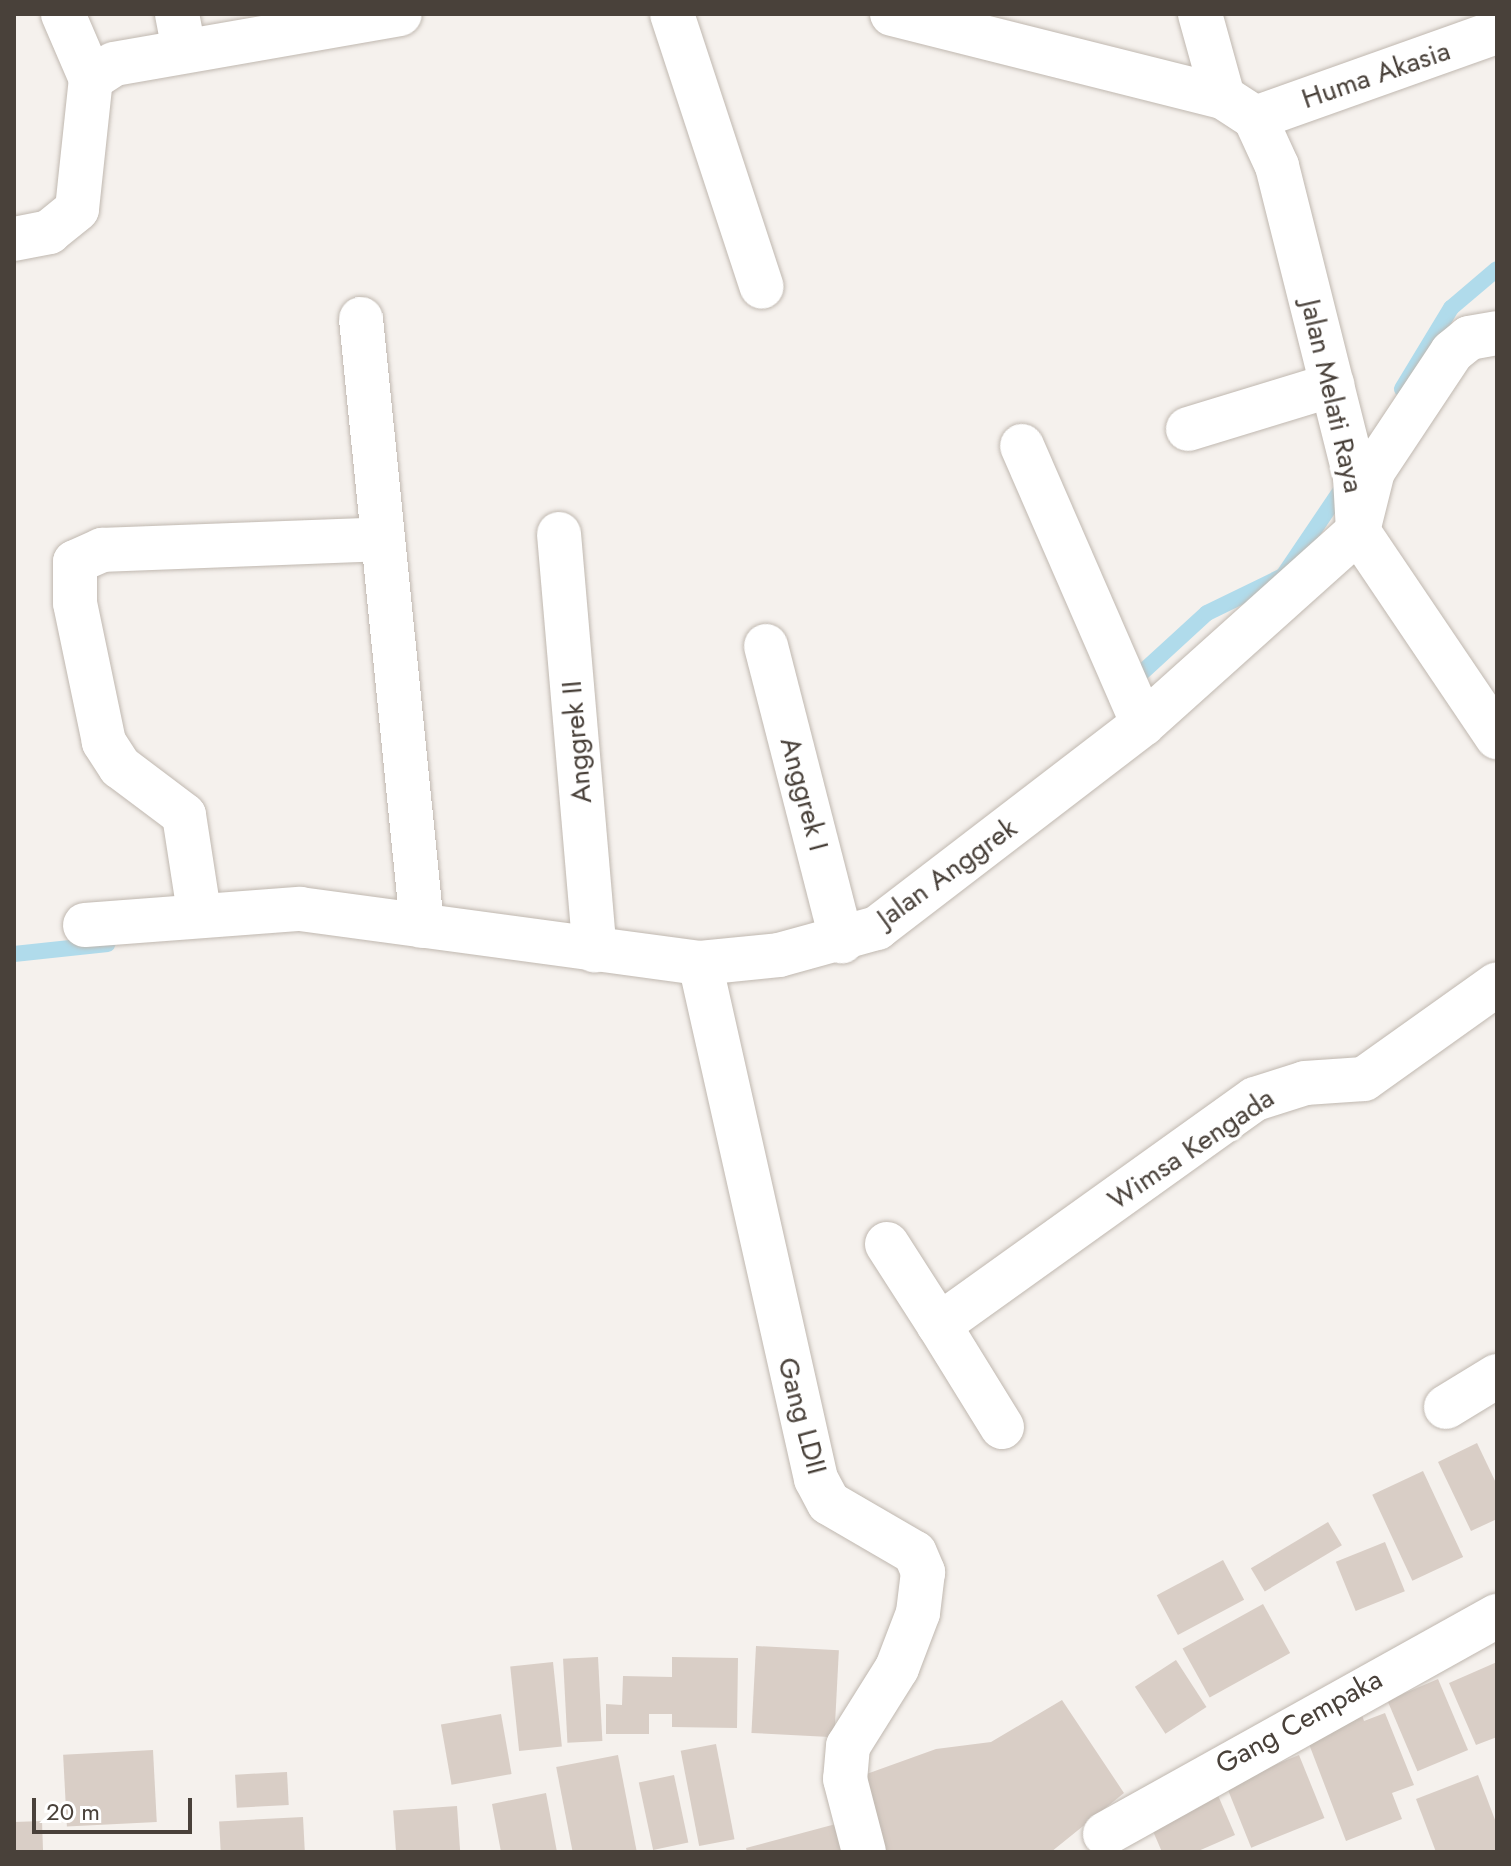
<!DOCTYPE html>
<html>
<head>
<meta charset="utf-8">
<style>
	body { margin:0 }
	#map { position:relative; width:1511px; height:1866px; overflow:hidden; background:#f5f1ed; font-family:Jost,sans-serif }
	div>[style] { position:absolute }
	.stream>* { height:16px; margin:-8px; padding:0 8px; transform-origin:8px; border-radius:8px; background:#b0dbeb }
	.building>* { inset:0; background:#d9cec6; transform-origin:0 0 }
	.roads { filter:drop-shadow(0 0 2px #c0b8b0) drop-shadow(0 0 2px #c0b8b0) }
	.minor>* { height:44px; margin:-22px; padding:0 22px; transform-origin:22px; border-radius:22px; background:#fff }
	span { translate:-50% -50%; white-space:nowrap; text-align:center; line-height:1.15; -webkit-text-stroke:7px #fff; paint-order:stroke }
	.street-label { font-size:28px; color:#49413a }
	.frame { position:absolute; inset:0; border:16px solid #49413a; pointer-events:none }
	.scale { position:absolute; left:32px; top:1798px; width:160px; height:36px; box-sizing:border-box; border:4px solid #49413a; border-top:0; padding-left:10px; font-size:24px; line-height:28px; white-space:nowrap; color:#49413a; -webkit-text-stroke:6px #fff; paint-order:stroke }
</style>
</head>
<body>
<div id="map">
	<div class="stream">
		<i style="left:1402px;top:389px;width:95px;rotate:-58.8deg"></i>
		<i style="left:1451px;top:308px;width:60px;rotate:-40.3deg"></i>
		<i style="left:1136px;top:678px;width:96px;rotate:-42.5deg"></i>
		<i style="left:1207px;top:613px;width:85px;rotate:-26deg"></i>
		<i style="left:1283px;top:576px;width:111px;rotate:-56deg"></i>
		<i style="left:14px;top:954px;width:94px;rotate:-6.1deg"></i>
	</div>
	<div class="building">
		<i style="clip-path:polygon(1477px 1443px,1497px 1485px,1497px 1519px,1471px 1531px,1438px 1462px)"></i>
		<i style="left:1423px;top:1471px;width:95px;height:56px;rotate:65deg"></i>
		<i style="left:1328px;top:1522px;width:27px;height:90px;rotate:59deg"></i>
		<i style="left:1385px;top:1542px;width:53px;height:53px;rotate:68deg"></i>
		<i style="left:1223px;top:1560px;width:45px;height:75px;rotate:62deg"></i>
		<i style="left:1263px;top:1604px;width:56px;height:92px;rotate:61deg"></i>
		<i style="left:756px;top:1646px;width:83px;height:87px;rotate:3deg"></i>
		<i style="left:598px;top:1657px;width:84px;height:35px;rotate:87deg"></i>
		<i style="clip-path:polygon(672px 1657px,738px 1658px,737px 1728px,672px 1727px,672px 1714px,649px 1714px,649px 1734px,606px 1734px,606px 1704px,622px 1705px,623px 1676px,672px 1677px)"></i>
		<i style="left:1176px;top:1660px;width:56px;height:49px;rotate:57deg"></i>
		<i style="left:553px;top:1662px;width:85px;height:43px;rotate:84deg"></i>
		<i style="clip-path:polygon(1497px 1662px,1497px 1737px,1476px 1745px,1449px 1683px)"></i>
		<i style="left:1438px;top:1679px;width:77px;height:55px;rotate:67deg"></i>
		<i style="clip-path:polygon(1062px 1700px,1124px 1793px,1051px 1852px,879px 1852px,861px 1776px,936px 1749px,991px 1742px)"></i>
		<i style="clip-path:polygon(1360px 1709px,1364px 1721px,1385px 1713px,1414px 1785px,1392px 1793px,1402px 1819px,1346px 1841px,1304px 1731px)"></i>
		<i style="left:501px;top:1714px;width:61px;height:61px;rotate:80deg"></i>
		<i style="left:716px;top:1744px;width:97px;height:36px;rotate:79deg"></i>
		<i style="left:153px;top:1750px;width:72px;height:90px;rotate:87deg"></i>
		<i style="left:618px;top:1755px;width:99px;height:63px;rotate:79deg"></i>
		<i style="left:1299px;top:1755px;width:68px;height:79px;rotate:68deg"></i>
		<i style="left:287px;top:1772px;width:33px;height:52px;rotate:87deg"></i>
		<i style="left:674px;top:1775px;width:69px;height:36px;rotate:78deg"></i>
		<i style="clip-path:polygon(1478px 1775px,1497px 1825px,1497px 1852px,1436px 1852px,1416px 1799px)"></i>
		<i style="clip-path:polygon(546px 1793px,557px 1852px,501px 1852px,492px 1804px)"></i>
		<i style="clip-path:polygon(1217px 1793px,1235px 1835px,1196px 1852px,1162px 1852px,1149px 1822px)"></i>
		<i style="left:457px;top:1806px;width:46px;height:64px;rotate:86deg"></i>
		<i style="left:303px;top:1817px;width:35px;height:84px;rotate:87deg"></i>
		<i style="left:42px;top:1821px;width:31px;height:28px;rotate:88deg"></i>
		<i style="clip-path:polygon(847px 1821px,855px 1852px,747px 1852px,746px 1848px)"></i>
	</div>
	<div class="roads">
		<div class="minor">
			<i style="left:63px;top:14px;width:71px;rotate:66.7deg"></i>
			<i style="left:177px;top:14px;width:37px;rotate:79deg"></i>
			<i style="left:672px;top:14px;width:287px;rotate:71.8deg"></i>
			<i style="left:892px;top:14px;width:341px;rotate:14.1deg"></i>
			<i style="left:1223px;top:97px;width:38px;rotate:33deg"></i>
			<i style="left:1200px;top:14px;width:86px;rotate:74.5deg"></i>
			<i style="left:1255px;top:118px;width:53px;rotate:65.4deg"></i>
			<i style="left:1277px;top:166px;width:321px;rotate:75.9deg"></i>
			<i style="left:1355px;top:477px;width:54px;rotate:86.8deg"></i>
			<i style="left:1358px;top:531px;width:249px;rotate:56deg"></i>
			<i style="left:1255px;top:118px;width:257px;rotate:-19.6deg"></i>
			<i style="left:14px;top:239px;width:36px;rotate:-11deg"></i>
			<i style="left:49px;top:232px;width:36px;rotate:-39deg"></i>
			<i style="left:77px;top:209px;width:131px;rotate:-83.9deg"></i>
			<i style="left:91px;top:79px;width:27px;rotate:-33deg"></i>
			<i style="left:114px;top:64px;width:290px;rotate:-9.9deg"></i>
			<i style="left:361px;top:319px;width:610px;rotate:84.26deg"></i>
			<i style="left:1188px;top:429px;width:151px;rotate:-17deg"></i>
			<i style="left:1022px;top:446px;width:303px;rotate:66.5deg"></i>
			<i style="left:559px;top:534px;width:418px;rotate:85.1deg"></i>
			<i style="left:766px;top:646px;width:305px;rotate:75.6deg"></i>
			<i style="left:199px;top:912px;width:98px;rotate:-98.8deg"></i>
			<i style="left:184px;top:815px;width:80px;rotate:-143.1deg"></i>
			<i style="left:120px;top:767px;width:30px;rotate:-123deg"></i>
			<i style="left:104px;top:742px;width:142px;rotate:-101.8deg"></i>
			<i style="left:75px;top:603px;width:41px;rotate:-90deg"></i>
			<i style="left:75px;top:562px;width:30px;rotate:-24deg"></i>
			<i style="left:102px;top:550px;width:281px;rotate:-2.2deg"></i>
			<i style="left:85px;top:925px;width:216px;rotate:-4.3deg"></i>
			<i style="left:300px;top:909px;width:404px;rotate:7.7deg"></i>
			<i style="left:700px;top:963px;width:79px;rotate:-5.8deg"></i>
			<i style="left:779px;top:955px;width:102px;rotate:-15.4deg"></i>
			<i style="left:877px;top:928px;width:335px;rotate:-37.5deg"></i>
			<i style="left:1143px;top:724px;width:289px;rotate:-41.9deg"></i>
			<i style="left:1358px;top:531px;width:62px;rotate:-76deg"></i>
			<i style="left:1373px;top:471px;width:143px;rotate:-56.4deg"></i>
			<i style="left:1452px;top:352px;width:22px;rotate:-39deg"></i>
			<i style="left:1469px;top:338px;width:28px;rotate:-10deg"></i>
			<i style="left:700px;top:963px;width:529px;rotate:77.33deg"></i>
			<i style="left:816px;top:1479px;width:27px;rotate:62deg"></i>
			<i style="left:829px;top:1503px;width:99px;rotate:30.2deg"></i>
			<i style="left:915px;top:1553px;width:21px;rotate:67deg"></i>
			<i style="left:923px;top:1572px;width:41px;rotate:97deg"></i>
			<i style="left:918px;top:1613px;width:59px;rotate:110.9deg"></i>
			<i style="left:897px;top:1668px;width:92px;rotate:122.1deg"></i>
			<i style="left:848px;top:1746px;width:33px;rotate:95deg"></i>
			<i style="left:845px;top:1779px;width:75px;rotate:75.4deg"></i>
			<i style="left:887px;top:1244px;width:96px;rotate:57.3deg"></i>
			<i style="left:1446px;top:1407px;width:60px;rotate:-31.3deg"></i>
			<i style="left:1002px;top:1427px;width:120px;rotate:-121.7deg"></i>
			<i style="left:939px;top:1325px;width:388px;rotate:-35.6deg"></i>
			<i style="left:1255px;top:1099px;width:52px;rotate:-17.7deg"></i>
			<i style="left:1305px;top:1083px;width:59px;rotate:-3.9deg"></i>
			<i style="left:1364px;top:1079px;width:163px;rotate:-35.5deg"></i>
			<i style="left:1105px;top:1834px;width:449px;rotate:-29.1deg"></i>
		</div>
	</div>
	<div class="street-label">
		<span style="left:1376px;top:75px;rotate:-19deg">Huma Akasia</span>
		<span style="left:1332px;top:396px;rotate:77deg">Jalan Melati Raya</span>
		<span style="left:577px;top:742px;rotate:-95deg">Anggrek II</span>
		<span style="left:804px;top:794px;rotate:75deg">Anggrek I</span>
		<span style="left:947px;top:873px;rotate:-36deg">Jalan Anggrek</span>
		<span style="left:1191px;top:1149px;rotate:-34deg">Wimsa Kengada</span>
		<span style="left:802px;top:1416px;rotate:75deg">Gang LDII</span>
		<span style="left:1299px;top:1722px;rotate:-29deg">Gang Cempaka</span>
	</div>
	<div class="frame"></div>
	<div class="scale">20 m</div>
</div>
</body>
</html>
